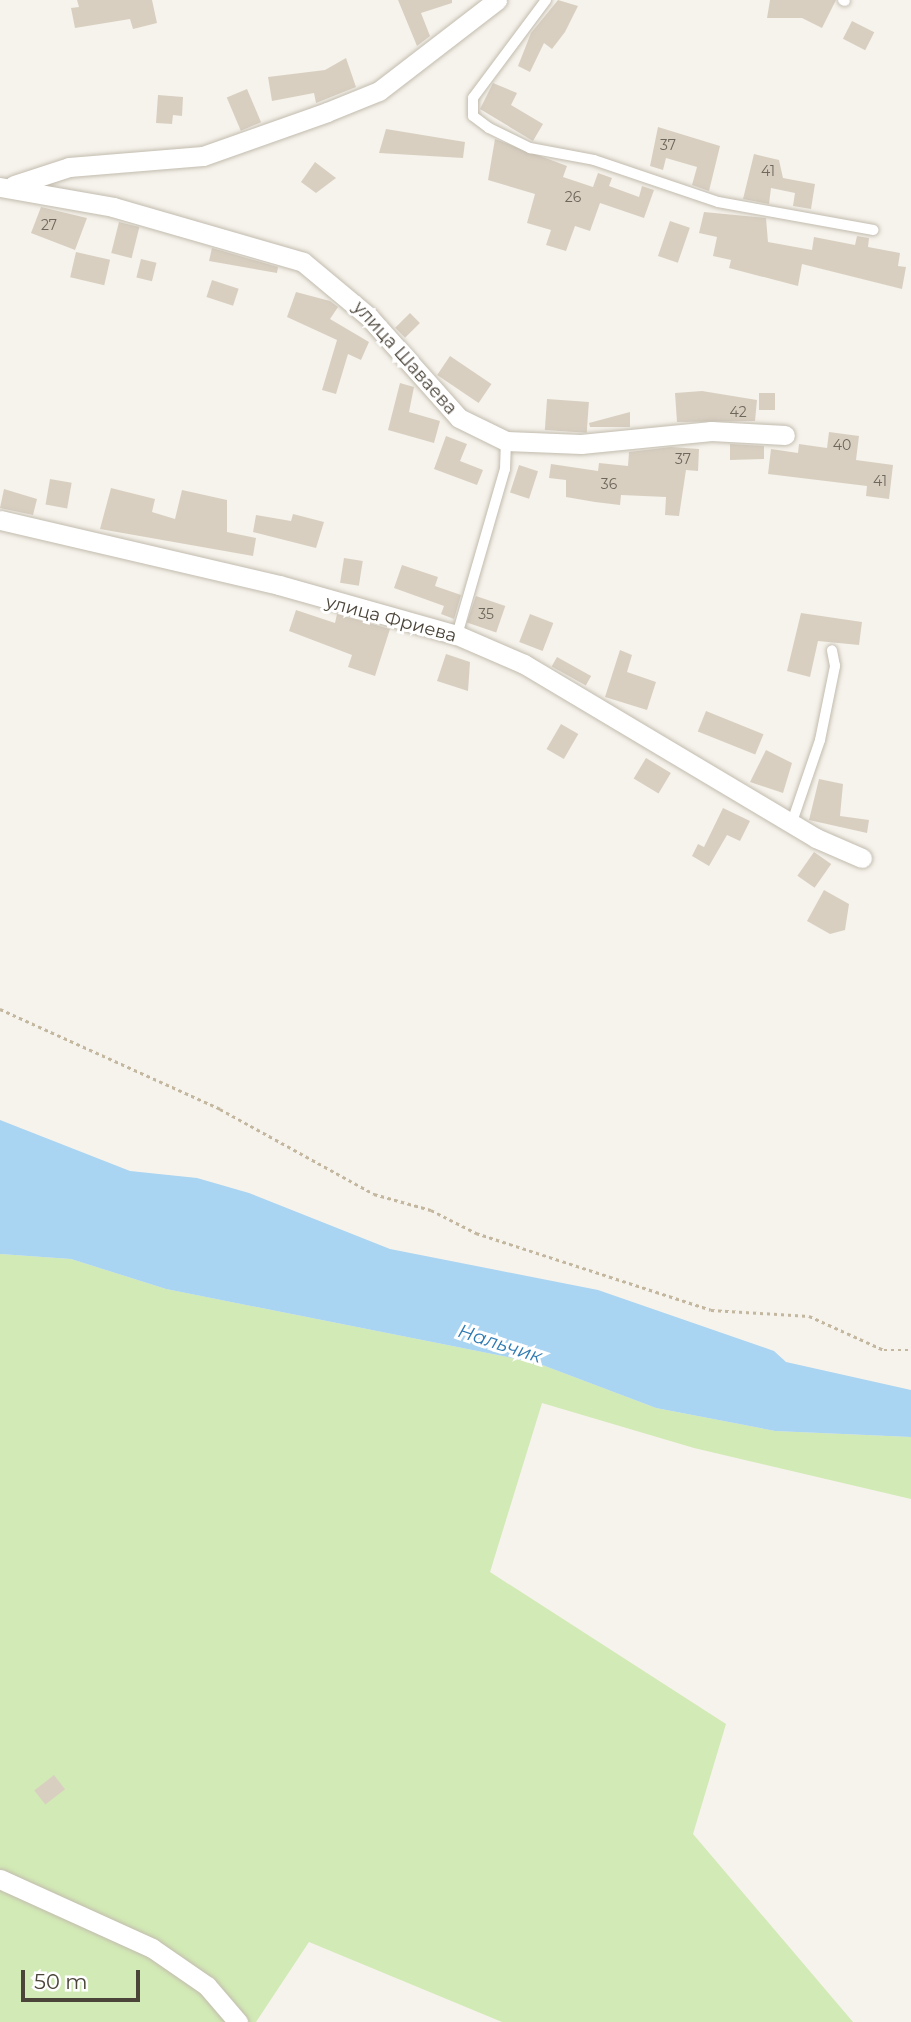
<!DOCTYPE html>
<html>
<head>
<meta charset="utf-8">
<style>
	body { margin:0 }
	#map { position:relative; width:911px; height:2022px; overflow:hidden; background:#f6f3ec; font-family:Montserrat,sans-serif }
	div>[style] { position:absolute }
	.green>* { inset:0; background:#d2eab5 }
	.water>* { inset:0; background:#a9d4f2 }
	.building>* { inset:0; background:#d8cfc1; transform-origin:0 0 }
	.path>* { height:2.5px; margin-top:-1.25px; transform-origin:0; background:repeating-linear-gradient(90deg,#c4b79f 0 3.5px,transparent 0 7px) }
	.roads { filter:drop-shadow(0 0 2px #c2bbae) drop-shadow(0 0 2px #c2bbae) }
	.lane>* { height:10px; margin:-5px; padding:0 5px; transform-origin:5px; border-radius:5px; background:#fff }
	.street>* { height:19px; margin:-9.5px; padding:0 9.5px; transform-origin:9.5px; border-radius:9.5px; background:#fff }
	span { translate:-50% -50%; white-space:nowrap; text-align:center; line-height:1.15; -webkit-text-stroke:6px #fff; paint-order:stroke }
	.number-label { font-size:14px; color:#6e675b }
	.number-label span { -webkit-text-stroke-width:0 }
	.street-label { font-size:18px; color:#4b4439 }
	.water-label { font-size:19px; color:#2e7ab2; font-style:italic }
	.scale { position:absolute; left:21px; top:1970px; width:119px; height:32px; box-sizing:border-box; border:4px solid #4b4439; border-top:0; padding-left:9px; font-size:21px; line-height:24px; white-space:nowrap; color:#4b4439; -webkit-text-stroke:5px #fff; paint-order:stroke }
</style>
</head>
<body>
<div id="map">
	<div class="green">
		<i style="clip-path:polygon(0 1254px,71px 1259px,166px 1289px,537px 1363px,656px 1408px,775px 1431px,911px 1437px,911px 1499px,694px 1448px,542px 1403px,490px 1572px,726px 1724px,693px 1834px,853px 2022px,502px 2022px,309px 1942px,256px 2022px,0 2022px)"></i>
	</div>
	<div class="water">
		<i style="clip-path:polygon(0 1120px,130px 1171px,197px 1178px,249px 1193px,390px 1249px,598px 1290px,774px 1351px,786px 1362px,911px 1390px,911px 1437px,775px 1431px,656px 1408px,537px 1363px,166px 1289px,71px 1259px,0 1254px)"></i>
	</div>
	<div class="building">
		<i style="clip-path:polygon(77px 0,152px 0,157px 23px,133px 29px,130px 19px,75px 28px,71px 8px,79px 7px)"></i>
		<i style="clip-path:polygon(398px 0,452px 0,452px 3px,421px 13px,430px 36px,417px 46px)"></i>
		<i style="clip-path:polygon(558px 0,578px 6px,565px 32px,552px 49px,544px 43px,530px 72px,518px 66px,531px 33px)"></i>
		<i style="clip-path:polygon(770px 0,836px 0,822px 28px,802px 18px,767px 18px)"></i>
		<i style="left:852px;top:21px;width:25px;height:20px;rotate:27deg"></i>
		<i style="clip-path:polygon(346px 58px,356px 87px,316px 103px,314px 93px,272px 101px,268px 77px,325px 70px)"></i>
		<i style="clip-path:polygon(493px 83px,517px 93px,511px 105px,543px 124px,533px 141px,480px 109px)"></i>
		<i style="left:247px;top:89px;width:36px;height:22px;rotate:67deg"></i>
		<i style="clip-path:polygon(158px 95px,183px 97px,182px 116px,173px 115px,172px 124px,156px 123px)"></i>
		<i style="clip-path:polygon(658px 127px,720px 146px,709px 191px,692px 185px,697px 167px,666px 158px,663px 170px,650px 166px)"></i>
		<i style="clip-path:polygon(386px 129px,465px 142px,463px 158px,379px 153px)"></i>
		<i style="clip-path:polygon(495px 139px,567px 166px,563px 177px,593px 187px,598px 173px,612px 178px,609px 186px,639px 197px,642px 186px,654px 190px,644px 218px,600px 203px,590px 231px,575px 226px,566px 251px,546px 245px,551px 230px,527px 223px,535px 194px,488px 180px)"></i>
		<i style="clip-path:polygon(754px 154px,779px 160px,783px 178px,815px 184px,811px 209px,793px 206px,795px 193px,771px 188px,769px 204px,743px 199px)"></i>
		<i style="clip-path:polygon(315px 162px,336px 178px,316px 193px,301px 182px)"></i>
		<i style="clip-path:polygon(41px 207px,87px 218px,75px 250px,31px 233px)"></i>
		<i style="clip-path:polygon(704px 212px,766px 218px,768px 242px,812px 250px,814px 237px,855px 245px,857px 236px,869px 238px,868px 247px,900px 253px,898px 266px,906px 267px,902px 289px,802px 264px,798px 286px,729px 268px,731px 260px,713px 256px,717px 237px,699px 233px)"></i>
		<i style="left:670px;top:221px;width:21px;height:37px;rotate:19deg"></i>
		<i style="left:119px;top:222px;width:21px;height:32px;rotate:14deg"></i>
		<i style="clip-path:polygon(212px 248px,278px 267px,277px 273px,209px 261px)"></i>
		<i style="left:76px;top:252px;width:35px;height:26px;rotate:13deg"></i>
		<i style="left:141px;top:259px;width:16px;height:19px;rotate:14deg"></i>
		<i style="left:212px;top:280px;width:28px;height:18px;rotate:18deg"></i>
		<i style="clip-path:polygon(296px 292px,330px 301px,338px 307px,330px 319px,369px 342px,361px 360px,348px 354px,336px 394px,322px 390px,337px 340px,287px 317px)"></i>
		<i style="left:410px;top:313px;width:14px;height:21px;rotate:45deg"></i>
		<i style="left:450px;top:356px;width:50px;height:23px;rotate:34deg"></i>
		<i style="clip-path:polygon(400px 383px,414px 387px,409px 412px,440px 421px,434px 443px,388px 430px)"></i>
		<i style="clip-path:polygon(702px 391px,757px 400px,755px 421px,677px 422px,675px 393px)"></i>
		<i style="left:759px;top:393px;width:16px;height:17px"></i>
		<i style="left:547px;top:399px;width:42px;height:31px;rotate:4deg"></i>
		<i style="clip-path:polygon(630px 412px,630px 427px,590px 427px,589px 423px)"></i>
		<i style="clip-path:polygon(829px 432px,859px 436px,856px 460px,893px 465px,889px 499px,866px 496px,867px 486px,768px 474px,771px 449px,798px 453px,799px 444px,827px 448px)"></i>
		<i style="clip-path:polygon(446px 436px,467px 444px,460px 461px,483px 470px,477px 485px,434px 469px)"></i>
		<i style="clip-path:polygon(730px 444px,764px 446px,764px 459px,730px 460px)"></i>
		<i style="clip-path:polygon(671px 447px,699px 449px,698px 471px,686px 470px,679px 516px,665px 515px,666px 497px,621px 495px,620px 505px,595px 502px,566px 497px,566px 480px,549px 478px,551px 464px,598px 471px,599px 463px,628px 466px,629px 452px)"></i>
		<i style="left:519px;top:465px;width:20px;height:29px;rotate:18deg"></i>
		<i style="left:50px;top:479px;width:22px;height:26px;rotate:10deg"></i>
		<i style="clip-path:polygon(111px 488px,155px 499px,152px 512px,175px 519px,182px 490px,227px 500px,227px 532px,256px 538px,253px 556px,100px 529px)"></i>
		<i style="clip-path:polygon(4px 489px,37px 499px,33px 515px,0 508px)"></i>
		<i style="clip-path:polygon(293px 514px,324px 522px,316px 548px,253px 532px,256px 515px,291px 521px)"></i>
		<i style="left:344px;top:558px;width:19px;height:25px;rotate:9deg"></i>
		<i style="clip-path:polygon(402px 565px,438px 577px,435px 586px,461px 595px,454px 619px,441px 614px,444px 606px,394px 588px)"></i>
		<i style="left:476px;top:596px;width:31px;height:28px;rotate:19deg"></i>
		<i style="clip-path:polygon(296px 610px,335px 623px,337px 614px,390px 629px,375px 676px,348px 667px,352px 655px,289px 631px)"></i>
		<i style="clip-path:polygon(801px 613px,862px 622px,859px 645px,818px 641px,810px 677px,787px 671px)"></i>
		<i style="left:530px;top:614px;width:25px;height:30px;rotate:21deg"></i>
		<i style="clip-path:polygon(620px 650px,632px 655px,627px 672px,656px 682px,647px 710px,605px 697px)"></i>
		<i style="clip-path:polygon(446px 654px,470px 662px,468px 691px,437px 681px)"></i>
		<i style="left:557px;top:657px;width:39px;height:11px;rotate:29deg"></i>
		<i style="left:706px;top:711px;width:62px;height:22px;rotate:22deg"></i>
		<i style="left:561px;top:724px;width:20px;height:29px;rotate:30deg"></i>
		<i style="clip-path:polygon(766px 750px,792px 763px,783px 793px,750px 782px)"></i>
		<i style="left:646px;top:758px;width:29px;height:24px;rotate:31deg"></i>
		<i style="clip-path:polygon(819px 779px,843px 784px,840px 816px,869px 820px,867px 833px,809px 820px)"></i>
		<i style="clip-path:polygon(723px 808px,750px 821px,740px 841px,727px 835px,709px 866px,692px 856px,698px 844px,704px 847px)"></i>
		<i style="left:814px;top:852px;width:21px;height:29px;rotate:35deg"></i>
		<i style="clip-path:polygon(824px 890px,849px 904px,845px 930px,830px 934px,807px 921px)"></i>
		<i style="left:54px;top:1775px;width:18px;height:25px;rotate:52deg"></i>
	</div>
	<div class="path">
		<i style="left:0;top:1009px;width:242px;rotate:24.4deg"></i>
		<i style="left:220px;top:1109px;width:176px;rotate:28.9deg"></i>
		<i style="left:374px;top:1194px;width:59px;rotate:15.7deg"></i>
		<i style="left:431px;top:1210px;width:51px;rotate:27.1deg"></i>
		<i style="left:476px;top:1233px;width:247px;rotate:18.1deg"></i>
		<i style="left:711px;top:1310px;width:98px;rotate:3.5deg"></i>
		<i style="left:809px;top:1316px;width:82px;rotate:24.4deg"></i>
		<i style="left:884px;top:1350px;width:27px"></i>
	</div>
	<div class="roads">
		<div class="lane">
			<i style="left:546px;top:0;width:122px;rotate:126.7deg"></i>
			<i style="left:473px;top:98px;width:18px;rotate:90deg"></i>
			<i style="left:473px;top:116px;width:20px;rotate:37deg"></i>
			<i style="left:489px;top:128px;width:46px;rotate:26deg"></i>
			<i style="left:530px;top:148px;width:65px;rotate:10.6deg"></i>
			<i style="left:594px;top:160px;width:131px;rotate:18.7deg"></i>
			<i style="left:718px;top:202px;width:158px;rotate:10.2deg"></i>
			<i style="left:843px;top:0;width:2px;rotate:27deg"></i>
			<i style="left:457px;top:635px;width:173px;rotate:-73.9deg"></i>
			<i style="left:505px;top:469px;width:28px;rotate:-88deg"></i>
			<i style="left:792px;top:822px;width:87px;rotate:-71.1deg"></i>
			<i style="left:820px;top:740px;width:76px;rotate:-78.5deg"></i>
			<i style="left:835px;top:666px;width:16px;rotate:-101deg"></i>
		</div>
		<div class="street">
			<i style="left:14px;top:185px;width:58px;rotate:-18.1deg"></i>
			<i style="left:69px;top:167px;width:134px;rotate:-4.7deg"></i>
			<i style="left:203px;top:156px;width:132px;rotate:-19.5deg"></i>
			<i style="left:327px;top:112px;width:56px;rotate:-22deg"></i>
			<i style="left:379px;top:91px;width:149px;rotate:-37.6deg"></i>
			<i style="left:0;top:187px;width:115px;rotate:10deg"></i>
			<i style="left:113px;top:207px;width:198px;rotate:16.1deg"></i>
			<i style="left:303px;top:262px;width:86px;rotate:39.8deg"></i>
			<i style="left:369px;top:317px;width:135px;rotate:48.3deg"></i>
			<i style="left:459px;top:418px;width:52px;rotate:26.1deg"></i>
			<i style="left:506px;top:441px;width:75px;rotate:2.3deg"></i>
			<i style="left:581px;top:444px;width:131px;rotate:-5.7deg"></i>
			<i style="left:711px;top:431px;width:74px;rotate:3.1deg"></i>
			<i style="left:0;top:520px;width:286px;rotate:13.1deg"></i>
			<i style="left:279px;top:585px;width:185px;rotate:15.7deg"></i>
			<i style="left:457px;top:635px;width:73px;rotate:23.4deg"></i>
			<i style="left:524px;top:664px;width:340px;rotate:30.8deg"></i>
			<i style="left:816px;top:838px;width:50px;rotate:23.5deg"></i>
			<i style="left:0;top:1879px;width:167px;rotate:24.4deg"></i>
			<i style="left:152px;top:1948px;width:67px;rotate:34.6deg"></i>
			<i style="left:207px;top:1986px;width:48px;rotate:49.3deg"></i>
		</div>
	</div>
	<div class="number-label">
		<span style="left:668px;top:145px">37</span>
		<span style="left:768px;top:171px">41</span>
		<span style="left:573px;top:197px">26</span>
		<span style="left:49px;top:225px">27</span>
		<span style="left:738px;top:412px">42</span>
		<span style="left:842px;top:445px">40</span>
		<span style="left:683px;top:459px">37</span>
		<span style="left:880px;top:481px">41</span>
		<span style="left:609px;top:484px">36</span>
		<span style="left:486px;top:614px">35</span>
	</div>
	<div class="street-label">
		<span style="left:405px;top:358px;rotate:48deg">улица Шаваева</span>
		<span style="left:391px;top:619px;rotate:15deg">улица Фриева</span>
	</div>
	<div class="water-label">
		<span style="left:500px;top:1344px;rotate:18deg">Нальчик</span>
	</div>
	<div class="scale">50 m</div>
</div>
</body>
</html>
